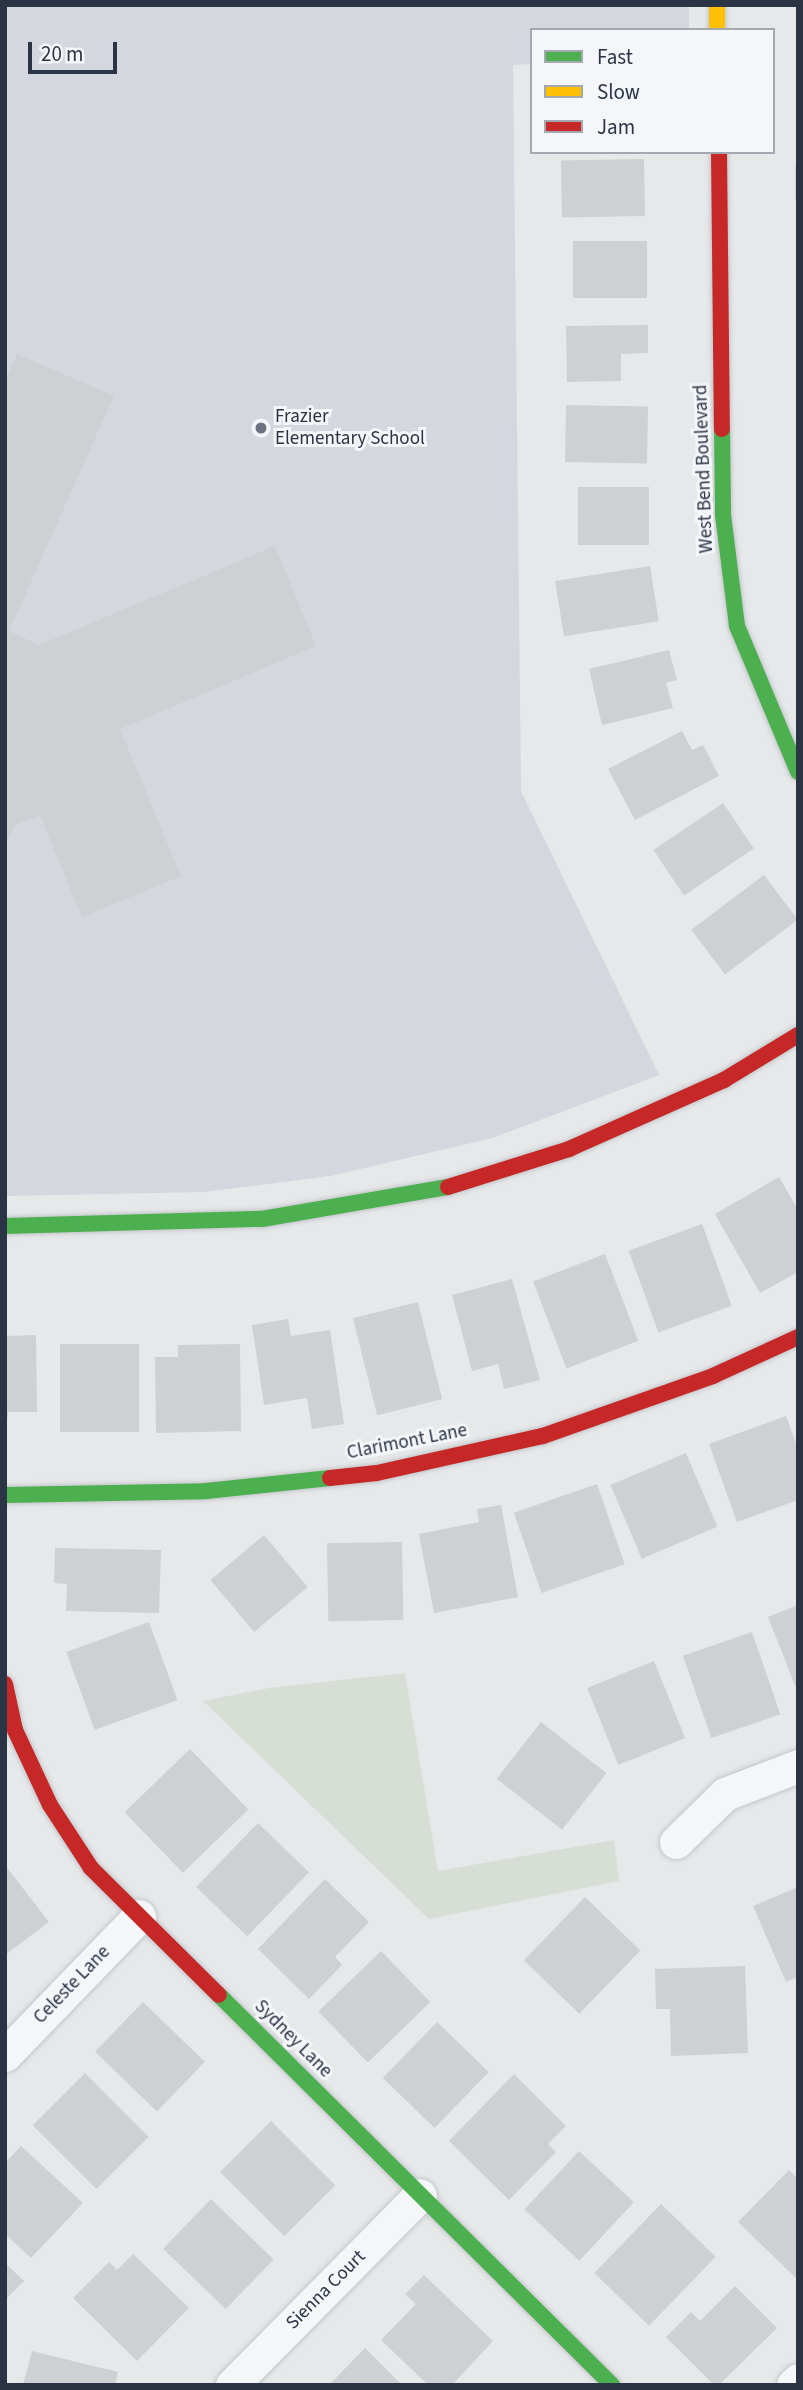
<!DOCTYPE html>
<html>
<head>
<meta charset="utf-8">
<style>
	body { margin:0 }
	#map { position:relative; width:803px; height:2390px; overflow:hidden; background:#e6e8ea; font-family:"Source Sans 3",sans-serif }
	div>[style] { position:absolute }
	.built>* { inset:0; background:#d4d7dd }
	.green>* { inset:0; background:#d6ded6 }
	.building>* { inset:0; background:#ced0d3; transform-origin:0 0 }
	.roads { filter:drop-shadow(0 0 2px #c4c6c8) drop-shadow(0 0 2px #c4c6c8) }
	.street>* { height:33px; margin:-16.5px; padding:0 16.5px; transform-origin:16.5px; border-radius:16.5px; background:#f5f6f7 }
	.fast>* { height:16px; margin:-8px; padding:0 8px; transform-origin:8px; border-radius:8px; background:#4caf50 }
	.slow>* { height:16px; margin:-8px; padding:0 8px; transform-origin:8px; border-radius:8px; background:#ffc107 }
	.jam>* { height:16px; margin:-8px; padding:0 8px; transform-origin:8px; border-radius:8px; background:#c62828 }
	.dots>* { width:19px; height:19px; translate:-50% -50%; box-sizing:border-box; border:4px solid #f4f6f9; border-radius:50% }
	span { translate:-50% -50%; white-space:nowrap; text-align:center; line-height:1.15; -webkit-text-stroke:6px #f4f6f9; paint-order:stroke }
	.poi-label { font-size:19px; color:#2b3445 }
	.left { translate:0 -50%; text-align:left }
	.street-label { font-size:19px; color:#2b3445 }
	.frame { position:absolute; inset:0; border:7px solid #2b3445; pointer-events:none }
	.legend { position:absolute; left:530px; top:28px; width:245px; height:126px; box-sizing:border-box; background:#f4f6f9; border:2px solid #a4a8b1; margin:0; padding:9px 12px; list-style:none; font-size:21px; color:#2b3445 }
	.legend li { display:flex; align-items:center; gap:14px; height:35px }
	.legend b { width:35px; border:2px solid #a4a8b1 }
	.scale { position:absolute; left:28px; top:42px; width:89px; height:32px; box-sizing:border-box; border:4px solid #2b3445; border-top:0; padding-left:9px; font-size:21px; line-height:24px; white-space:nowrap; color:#2b3445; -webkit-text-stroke:5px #f4f6f9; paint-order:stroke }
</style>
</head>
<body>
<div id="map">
	<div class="built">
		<i style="clip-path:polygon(5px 5px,689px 5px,689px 30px,532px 30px,532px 64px,513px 65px,521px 791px,659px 1075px,493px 1138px,330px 1176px,204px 1192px,5px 1196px)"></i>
	</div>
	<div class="green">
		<i style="clip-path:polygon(405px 1673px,438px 1871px,614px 1840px,619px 1881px,429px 1919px,203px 1701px,269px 1688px)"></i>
	</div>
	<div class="building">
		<i style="left:644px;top:159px;width:57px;height:83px;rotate:89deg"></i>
		<i style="left:795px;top:165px;width:3px;height:35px"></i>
		<i style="left:647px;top:241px;width:57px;height:74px;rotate:90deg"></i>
		<i style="clip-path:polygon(648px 325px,648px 353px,621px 354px,621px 381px,567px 382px,566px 326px)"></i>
		<i style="clip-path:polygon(17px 354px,114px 396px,9px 631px,39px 645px,275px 546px,316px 646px,120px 729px,181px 876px,82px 917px,40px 815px,15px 825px,5px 845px,5px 381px)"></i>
		<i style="left:566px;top:405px;width:82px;height:57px;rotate:1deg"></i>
		<i style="left:578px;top:487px;width:71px;height:58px"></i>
		<i style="left:650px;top:566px;width:56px;height:96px;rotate:81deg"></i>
		<i style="clip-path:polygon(669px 650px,677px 680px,666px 683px,673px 708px,602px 725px,589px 669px)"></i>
		<i style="clip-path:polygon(682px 731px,692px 750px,703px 745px,719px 776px,635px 820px,608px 769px)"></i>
		<i style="left:723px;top:803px;width:55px;height:84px;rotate:56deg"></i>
		<i style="left:764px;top:875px;width:56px;height:91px;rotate:53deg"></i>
		<i style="clip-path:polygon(779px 1177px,798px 1210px,798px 1272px,760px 1293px,715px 1214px)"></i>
		<i style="left:702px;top:1224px;width:87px;height:78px;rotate:70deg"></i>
		<i style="left:605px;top:1254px;width:93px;height:77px;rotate:69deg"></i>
		<i style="clip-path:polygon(512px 1279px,540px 1380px,504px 1389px,498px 1364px,472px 1371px,452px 1295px)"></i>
		<i style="left:418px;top:1302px;width:100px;height:67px;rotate:76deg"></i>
		<i style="clip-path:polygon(288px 1319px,291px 1336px,330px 1330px,344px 1424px,312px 1429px,307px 1398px,264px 1405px,252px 1325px)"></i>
		<i style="clip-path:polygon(36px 1335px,37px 1412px,8px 1412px,5px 1441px,5px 1336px)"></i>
		<i style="left:60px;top:1344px;width:79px;height:88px"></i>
		<i style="clip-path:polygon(240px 1344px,241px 1431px,156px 1433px,155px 1357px,178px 1357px,178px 1345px)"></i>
		<i style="clip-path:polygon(786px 1416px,798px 1449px,798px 1500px,737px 1522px,709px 1444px)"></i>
		<i style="left:686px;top:1453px;width:80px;height:82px;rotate:67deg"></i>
		<i style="left:597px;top:1484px;width:85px;height:88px;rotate:71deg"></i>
		<i style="clip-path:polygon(501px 1505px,518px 1597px,434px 1613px,419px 1534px,479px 1522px,477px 1509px)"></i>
		<i style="left:264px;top:1535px;width:68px;height:70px;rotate:50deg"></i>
		<i style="left:402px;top:1542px;width:78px;height:75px;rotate:89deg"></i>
		<i style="clip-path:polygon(55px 1548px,161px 1550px,159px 1613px,66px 1611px,67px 1584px,54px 1583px)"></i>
		<i style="clip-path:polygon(798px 1605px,798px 1693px,768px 1617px)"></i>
		<i style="left:149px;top:1622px;width:83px;height:88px;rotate:70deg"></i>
		<i style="left:752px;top:1632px;width:87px;height:73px;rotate:71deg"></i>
		<i style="left:654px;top:1661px;width:83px;height:72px;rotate:68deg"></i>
		<i style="left:541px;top:1722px;width:83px;height:72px;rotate:38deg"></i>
		<i style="left:190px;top:1749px;width:84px;height:91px;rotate:46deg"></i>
		<i style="left:258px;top:1823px;width:71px;height:89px;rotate:44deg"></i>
		<i style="clip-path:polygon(5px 1865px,49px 1922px,5px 1955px)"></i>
		<i style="clip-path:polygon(325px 1879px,369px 1922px,335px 1957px,342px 1965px,309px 1999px,258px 1949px)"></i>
		<i style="clip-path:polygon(798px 1887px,798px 1977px,786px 1982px,753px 1906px)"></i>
		<i style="left:585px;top:1897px;width:77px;height:88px;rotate:44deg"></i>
		<i style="left:381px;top:1951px;width:71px;height:87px;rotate:46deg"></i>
		<i style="clip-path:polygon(745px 1966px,748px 2053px,671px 2056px,670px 2009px,656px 2009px,655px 1969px)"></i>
		<i style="left:143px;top:2002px;width:86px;height:69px;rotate:44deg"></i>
		<i style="left:437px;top:2022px;width:72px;height:78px;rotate:44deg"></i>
		<i style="left:85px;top:2073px;width:90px;height:74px;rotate:45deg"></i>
		<i style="clip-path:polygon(514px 2074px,566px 2126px,548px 2144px,556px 2152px,509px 2200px,449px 2141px)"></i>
		<i style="left:271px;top:2121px;width:91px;height:72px;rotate:45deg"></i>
		<i style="clip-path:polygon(21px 2146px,83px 2203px,31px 2258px,5px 2234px,5px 2163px)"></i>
		<i style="left:579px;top:2151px;width:75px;height:80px;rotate:43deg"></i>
		<i style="clip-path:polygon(789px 2170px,798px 2179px,798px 2280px,738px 2222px)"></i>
		<i style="left:211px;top:2199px;width:87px;height:69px;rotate:44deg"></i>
		<i style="left:661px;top:2204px;width:76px;height:96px;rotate:44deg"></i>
		<i style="clip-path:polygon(133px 2254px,189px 2308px,137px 2361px,73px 2298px,109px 2262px,117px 2270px)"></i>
		<i style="clip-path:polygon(5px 2263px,24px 2281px,5px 2300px)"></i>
		<i style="clip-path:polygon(424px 2275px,493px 2341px,452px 2385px,428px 2385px,381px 2340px,416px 2304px,405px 2294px)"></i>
		<i style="clip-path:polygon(735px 2286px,777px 2328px,719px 2385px,714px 2385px,666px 2337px,691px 2312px,700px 2321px)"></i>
		<i style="clip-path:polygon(365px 2348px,402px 2385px,329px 2385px)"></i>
		<i style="clip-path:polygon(32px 2351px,118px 2372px,115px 2385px,23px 2385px)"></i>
	</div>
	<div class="roads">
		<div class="street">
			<i style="left:676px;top:1842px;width:69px;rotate:-44.4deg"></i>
			<i style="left:725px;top:1794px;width:78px;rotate:-21deg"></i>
			<i style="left:5px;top:2055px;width:193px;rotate:-46deg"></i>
			<i style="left:232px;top:2385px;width:267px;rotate:-45.3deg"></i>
			<i style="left:793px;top:2385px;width:7px;rotate:-45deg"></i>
		</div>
		<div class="fast">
			<i style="left:722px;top:429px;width:86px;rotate:89.3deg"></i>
			<i style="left:723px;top:515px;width:112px;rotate:82.8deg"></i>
			<i style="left:737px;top:626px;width:158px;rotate:67.3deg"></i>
			<i style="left:5px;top:1226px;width:257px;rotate:-1.6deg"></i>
			<i style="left:262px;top:1219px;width:189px;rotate:-9.8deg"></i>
			<i style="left:5px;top:1495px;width:201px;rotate:-1.1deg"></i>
			<i style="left:206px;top:1491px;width:125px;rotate:-6deg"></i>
			<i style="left:219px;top:1995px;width:554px;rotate:44.78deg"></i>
		</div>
		<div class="slow">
			<i style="left:717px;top:5px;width:25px;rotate:90deg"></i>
		</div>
		<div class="jam">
			<i style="left:719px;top:152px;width:277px;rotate:89.4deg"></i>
			<i style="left:448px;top:1187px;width:127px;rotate:-17.4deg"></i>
			<i style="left:569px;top:1149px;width:170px;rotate:-24deg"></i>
			<i style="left:724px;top:1080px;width:87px;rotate:-31.3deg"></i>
			<i style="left:330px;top:1478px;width:47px;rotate:-6.1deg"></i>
			<i style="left:377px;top:1473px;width:170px;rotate:-12.6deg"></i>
			<i style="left:543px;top:1436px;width:180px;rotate:-19.4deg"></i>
			<i style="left:713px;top:1376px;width:94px;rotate:-24.6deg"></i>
			<i style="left:5px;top:1684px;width:47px;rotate:77.7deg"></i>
			<i style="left:15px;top:1730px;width:83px;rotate:65deg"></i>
			<i style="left:50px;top:1805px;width:75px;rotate:56.9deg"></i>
			<i style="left:91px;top:1868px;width:180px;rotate:44.8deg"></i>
		</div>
	</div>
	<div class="dots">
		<i style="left:261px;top:428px;background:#6c737f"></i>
	</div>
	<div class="poi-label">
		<span class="left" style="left:275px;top:428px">Frazier<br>Elementary School</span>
	</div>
	<div class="street-label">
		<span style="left:704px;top:469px;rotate:-92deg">West Bend Boulevard</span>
		<span style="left:407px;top:1442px;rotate:-11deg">Clarimont Lane</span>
		<span style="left:72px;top:1985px;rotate:-46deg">Celeste Lane</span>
		<span style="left:293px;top:2039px;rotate:45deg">Sydney Lane</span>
		<span style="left:326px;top:2290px;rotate:-45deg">Sienna Court</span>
	</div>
	<div class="frame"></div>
	<ul class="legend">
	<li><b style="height:9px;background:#4caf50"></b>Fast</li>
	<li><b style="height:9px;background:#ffc107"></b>Slow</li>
	<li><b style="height:9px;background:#c62828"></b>Jam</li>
	</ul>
	<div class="scale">20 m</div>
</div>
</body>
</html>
